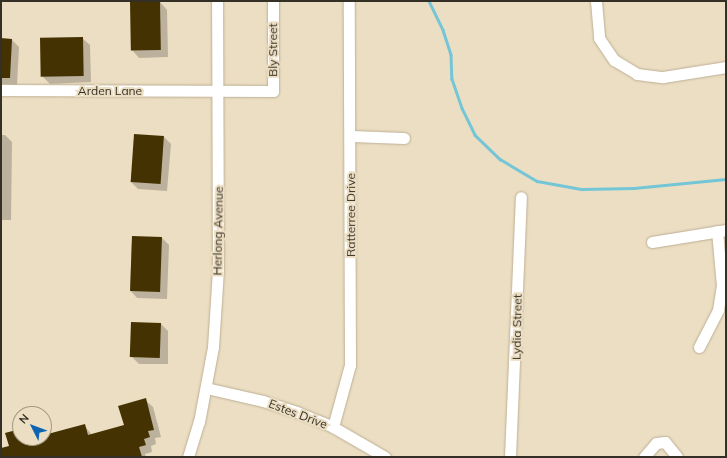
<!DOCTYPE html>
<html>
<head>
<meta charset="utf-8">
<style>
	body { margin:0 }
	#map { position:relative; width:727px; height:458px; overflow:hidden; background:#ecdec3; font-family:Mulish,sans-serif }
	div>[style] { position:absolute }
	.shadow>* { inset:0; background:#0003 }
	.stream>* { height:2.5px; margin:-1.25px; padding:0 1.25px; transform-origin:1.25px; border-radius:1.25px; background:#74c6d7 }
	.building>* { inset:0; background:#453202; transform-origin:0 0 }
	.roads { filter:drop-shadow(0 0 1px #bcaf94) drop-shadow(0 0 1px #bcaf94) }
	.minor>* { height:11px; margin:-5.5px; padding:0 5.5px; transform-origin:5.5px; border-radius:5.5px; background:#fff }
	span { translate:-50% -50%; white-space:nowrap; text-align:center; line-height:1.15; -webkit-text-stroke:4px #ecdec3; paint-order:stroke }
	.street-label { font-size:12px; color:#353025 }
	.frame { position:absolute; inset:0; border:2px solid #353025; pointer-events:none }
	.north { position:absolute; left:12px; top:406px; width:40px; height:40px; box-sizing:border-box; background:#ecdec3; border:1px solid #a39884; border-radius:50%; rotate:312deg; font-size:11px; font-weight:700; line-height:16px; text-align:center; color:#353025 }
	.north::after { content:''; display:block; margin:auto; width:14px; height:18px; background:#0f64b2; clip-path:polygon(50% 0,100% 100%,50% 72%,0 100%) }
</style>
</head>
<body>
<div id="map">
	<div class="shadow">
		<i style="clip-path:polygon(160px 2px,167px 10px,168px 57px,139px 58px,132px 50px)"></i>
		<i style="clip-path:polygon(82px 38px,90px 45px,91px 82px,50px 84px,43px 77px)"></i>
		<i style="clip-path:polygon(1px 39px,12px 40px,19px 47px,17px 85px,1px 84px)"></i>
		<i style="clip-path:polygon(1px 135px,5px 135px,12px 142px,11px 220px,1px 220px)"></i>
		<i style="clip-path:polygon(164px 137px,171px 144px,167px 191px,138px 189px,131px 182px)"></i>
		<i style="clip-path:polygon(132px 237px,162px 238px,169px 245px,167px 299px,137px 298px,130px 290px)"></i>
		<i style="clip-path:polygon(161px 324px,168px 331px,168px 364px,139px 364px,131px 356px)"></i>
		<i style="clip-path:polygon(145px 400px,153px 407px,161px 437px,155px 438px,156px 444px,151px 446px,152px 452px,145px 454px,146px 457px,1px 457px,1px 449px,10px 447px,20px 430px,20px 438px,44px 438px,84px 425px,92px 435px,125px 426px)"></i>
	</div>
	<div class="stream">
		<i style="left:429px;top:1px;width:32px;rotate:64deg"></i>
		<i style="left:443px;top:30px;width:26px;rotate:72deg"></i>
		<i style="left:451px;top:55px;width:24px;rotate:88deg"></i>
		<i style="left:452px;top:79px;width:31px;rotate:71deg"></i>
		<i style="left:462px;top:108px;width:30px;rotate:64deg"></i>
		<i style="left:475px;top:135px;width:35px;rotate:44deg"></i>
		<i style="left:500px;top:159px;width:43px;rotate:30.7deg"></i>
		<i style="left:537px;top:181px;width:46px;rotate:10.1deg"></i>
		<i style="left:582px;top:189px;width:52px;rotate:-1.1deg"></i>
		<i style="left:634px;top:188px;width:92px;rotate:-5.6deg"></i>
	</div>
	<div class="building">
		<i style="left:160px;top:1px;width:49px;height:30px;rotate:89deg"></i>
		<i style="left:83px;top:37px;width:39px;height:43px;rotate:89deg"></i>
		<i style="clip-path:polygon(1px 38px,12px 39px,10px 78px,1px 78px)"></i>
		<i style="left:134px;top:134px;width:30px;height:48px;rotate:4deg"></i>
		<i style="left:132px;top:236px;width:30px;height:55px;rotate:2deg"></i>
		<i style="left:131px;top:322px;width:30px;height:35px;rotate:2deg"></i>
		<i style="clip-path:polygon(146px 398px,154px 430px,148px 431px,150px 437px,144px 439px,146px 445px,139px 447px,142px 457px,1px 457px,1px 448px,9px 446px,5px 433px,20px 429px,20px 438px,44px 438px,44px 435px,85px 424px,88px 435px,124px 425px,118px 406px)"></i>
	</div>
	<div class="roads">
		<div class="minor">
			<i style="left:596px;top:1px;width:37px;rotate:85deg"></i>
			<i style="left:599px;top:38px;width:27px;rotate:56deg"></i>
			<i style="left:614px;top:60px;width:27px;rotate:31deg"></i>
			<i style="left:637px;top:74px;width:26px;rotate:7deg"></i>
			<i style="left:663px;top:77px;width:64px;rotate:-9deg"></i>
			<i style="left:1px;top:90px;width:272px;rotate:0.2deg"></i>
			<i style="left:273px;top:91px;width:90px;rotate:-90deg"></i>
			<i style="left:351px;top:136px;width:53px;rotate:2.2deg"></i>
			<i style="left:652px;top:242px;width:75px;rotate:-9.2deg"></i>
			<i style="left:699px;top:347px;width:42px;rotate:-62.8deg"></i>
			<i style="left:718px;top:310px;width:24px;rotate:-81deg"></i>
			<i style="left:722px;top:286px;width:55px;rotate:-95.2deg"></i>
			<i style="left:206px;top:388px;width:58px;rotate:12.8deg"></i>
			<i style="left:263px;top:401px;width:38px;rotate:18deg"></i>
			<i style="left:299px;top:413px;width:37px;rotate:22deg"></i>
			<i style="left:333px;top:427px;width:60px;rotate:30deg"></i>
			<i style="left:333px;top:427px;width:64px;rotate:-74.7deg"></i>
			<i style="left:350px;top:365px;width:364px;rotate:-90.2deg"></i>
			<i style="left:188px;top:457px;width:37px;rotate:-73deg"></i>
			<i style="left:199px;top:422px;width:76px;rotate:-79.4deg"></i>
			<i style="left:213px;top:347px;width:77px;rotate:-86.3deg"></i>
			<i style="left:218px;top:270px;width:269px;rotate:-90.2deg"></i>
			<i style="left:510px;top:457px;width:260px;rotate:-87.6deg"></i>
			<i style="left:644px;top:457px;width:18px;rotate:-49deg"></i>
			<i style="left:656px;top:443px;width:9px;rotate:-6deg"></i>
			<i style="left:665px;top:442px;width:19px;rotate:51deg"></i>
		</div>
	</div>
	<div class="street-label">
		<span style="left:273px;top:50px;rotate:-90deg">Bly Street</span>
		<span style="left:110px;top:91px">Arden Lane</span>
		<span style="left:351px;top:215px;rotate:-90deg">Ratterree Drive</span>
		<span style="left:218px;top:231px;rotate:-89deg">Herlong Avenue</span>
		<span style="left:517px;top:327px;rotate:-89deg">Lydia Street</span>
		<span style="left:298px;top:414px;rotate:21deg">Estes Drive</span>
	</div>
	<div class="frame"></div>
	<div class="north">N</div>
</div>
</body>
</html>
